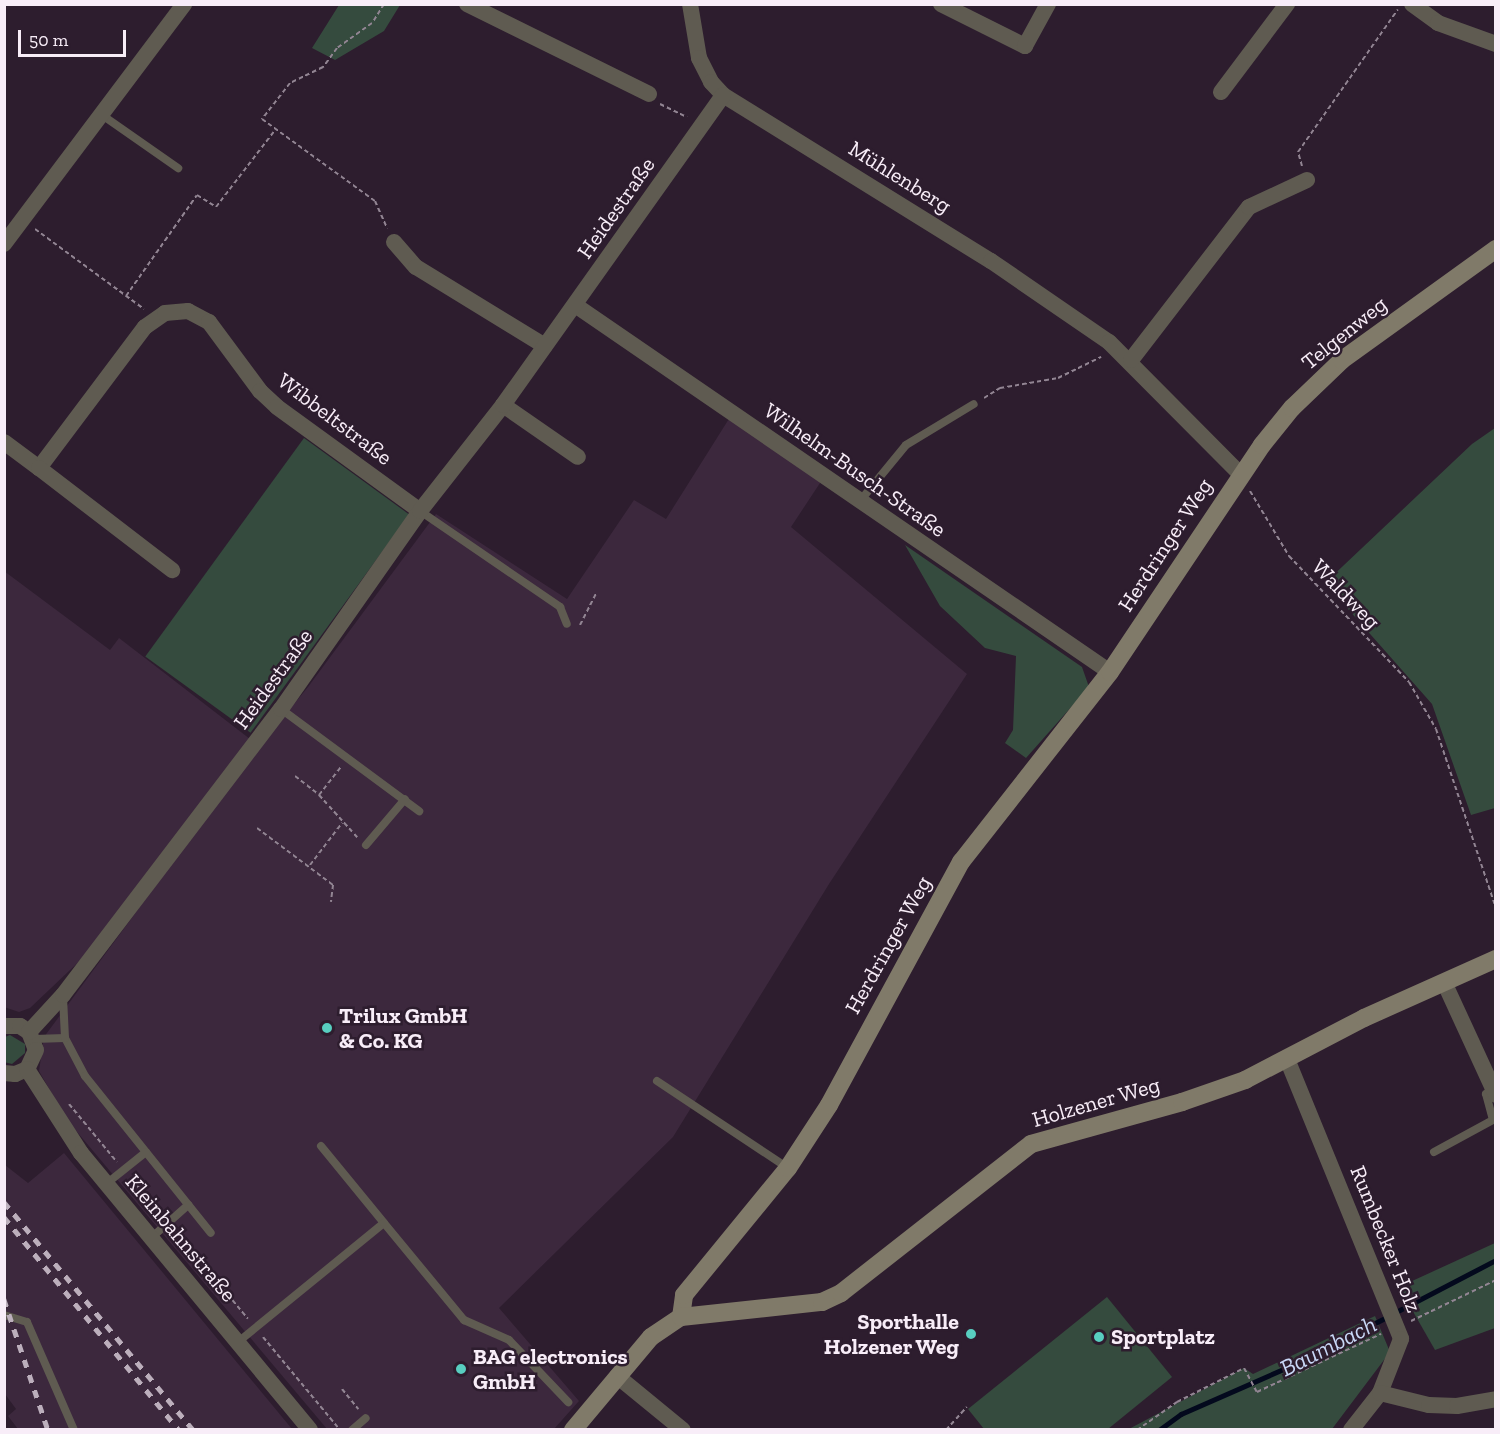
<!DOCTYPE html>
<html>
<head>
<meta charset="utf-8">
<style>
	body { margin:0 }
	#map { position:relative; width:1500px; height:1434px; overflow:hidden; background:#2d1d2e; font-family:"Zilla Slab",serif }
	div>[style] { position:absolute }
	.built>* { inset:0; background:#3c283d }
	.green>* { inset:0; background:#354b3e; transform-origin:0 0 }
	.stream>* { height:4.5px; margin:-2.25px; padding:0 2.25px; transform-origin:2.25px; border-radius:2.25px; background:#03091d }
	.path>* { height:2px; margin-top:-1px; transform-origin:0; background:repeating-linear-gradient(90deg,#928593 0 4.5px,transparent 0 7.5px) }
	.lane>* { height:8px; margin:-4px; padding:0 4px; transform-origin:4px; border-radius:4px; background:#5f5b51 }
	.street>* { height:16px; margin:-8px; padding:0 8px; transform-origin:8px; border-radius:8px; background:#5f5b51 }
	.secondary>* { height:18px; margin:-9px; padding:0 9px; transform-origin:9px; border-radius:9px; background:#807a69 }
	.rail>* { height:4.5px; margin-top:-2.25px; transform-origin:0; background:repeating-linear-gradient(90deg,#bcafbc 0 8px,transparent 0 16px) }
	.dots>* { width:16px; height:16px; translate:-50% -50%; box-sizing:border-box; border:3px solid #2d1d2e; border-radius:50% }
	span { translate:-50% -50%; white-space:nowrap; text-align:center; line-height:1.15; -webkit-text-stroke:5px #2d1d2e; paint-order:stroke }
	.street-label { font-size:22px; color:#f8edf8 }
	.poi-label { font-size:22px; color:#f8edf8; font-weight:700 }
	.left { translate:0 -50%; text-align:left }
	.right { translate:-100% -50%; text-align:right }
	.water-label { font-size:24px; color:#c8d7f6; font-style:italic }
	.frame { position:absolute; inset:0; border:6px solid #f8edf8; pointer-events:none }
	.scale { position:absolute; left:18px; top:30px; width:108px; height:27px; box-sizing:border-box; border:3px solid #f8edf8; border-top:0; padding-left:8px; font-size:18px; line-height:21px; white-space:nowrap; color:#f8edf8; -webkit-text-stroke:4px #2d1d2e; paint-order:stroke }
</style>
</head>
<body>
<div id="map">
	<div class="built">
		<i style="clip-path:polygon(732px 414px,822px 480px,791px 527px,967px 674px,829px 884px,673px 1137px,499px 1308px,579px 1401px,554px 1429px,327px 1429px,67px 1120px,39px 1071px,44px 1037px,252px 755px,308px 687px,436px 514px,567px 599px,634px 500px,666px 519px)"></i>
		<i style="clip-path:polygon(4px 571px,110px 650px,119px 638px,250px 739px,89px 952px,30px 1008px,19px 1012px,4px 1007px)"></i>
		<i style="clip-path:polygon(64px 1153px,292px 1429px,18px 1429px,8px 1416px,16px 1409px,5px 1394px,5px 1165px,28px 1183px)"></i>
	</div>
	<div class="green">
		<i style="clip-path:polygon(339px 5px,339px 4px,400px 5px,384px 31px,335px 60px,312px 48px)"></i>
		<i style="clip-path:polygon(1495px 428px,1495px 808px,1471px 815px,1432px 704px,1325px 583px,1472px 444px)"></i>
		<i style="left:304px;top:438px;width:130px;height:270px;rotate:36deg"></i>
		<i style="clip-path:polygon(905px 545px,1082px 667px,1089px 687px,1026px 758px,1005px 743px,1013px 730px,1016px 656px,985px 648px,940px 606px)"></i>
		<i style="clip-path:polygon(10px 1035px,25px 1044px,25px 1053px,12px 1064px,4px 1062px,5px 1037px)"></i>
		<i style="clip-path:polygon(1495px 1243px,1495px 1328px,1435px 1350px,1399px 1287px)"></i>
		<i style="clip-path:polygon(1107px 1297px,1172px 1377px,1108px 1429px,984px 1429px,968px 1409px)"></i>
		<i style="clip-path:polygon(1375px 1316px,1390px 1352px,1332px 1429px,1127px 1430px,1244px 1368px,1253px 1374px)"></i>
	</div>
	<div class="stream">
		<i style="left:1394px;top:1313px;width:115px;rotate:-27.5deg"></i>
		<i style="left:1159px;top:1430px;width:27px;rotate:-36deg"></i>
		<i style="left:1181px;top:1414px;width:117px;rotate:-23.7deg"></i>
		<i style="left:1288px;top:1367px;width:111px;rotate:-26.8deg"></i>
	</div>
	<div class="path">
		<i style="left:384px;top:4px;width:22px;rotate:122deg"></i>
		<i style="left:372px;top:23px;width:43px;rotate:144.5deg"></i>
		<i style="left:337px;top:48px;width:24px;rotate:126deg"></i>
		<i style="left:323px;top:67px;width:37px;rotate:154deg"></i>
		<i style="left:290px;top:83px;width:46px;rotate:127.9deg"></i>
		<i style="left:262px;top:119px;width:140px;rotate:36deg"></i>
		<i style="left:375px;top:201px;width:30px;rotate:66deg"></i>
		<i style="left:660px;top:104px;width:30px;rotate:26deg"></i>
		<i style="left:1302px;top:166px;width:15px;rotate:-106deg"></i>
		<i style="left:1298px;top:152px;width:174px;rotate:-55deg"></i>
		<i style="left:35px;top:229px;width:135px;rotate:36.3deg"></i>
		<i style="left:126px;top:296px;width:123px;rotate:-54.9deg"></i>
		<i style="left:197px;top:195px;width:22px;rotate:32deg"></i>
		<i style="left:216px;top:207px;width:97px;rotate:-52.5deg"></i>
		<i style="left:984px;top:398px;width:19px;rotate:-32deg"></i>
		<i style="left:1000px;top:388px;width:59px;rotate:-9.8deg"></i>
		<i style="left:1058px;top:378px;width:48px;rotate:-26deg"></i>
		<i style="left:1250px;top:491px;width:76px;rotate:59deg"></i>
		<i style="left:1289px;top:556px;width:174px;rotate:46.4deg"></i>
		<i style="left:1409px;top:682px;width:54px;rotate:60.1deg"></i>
		<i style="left:1436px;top:729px;width:189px;rotate:71.5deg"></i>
		<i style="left:580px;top:625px;width:37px;rotate:-63deg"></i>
		<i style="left:295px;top:776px;width:31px;rotate:38deg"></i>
		<i style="left:319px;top:795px;width:36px;rotate:-52deg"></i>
		<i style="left:319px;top:795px;width:57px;rotate:47.9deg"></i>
		<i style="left:257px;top:828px;width:95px;rotate:36.9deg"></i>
		<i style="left:333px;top:885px;width:17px;rotate:97deg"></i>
		<i style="left:310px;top:865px;width:53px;rotate:-52.7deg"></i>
		<i style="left:69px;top:1104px;width:75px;rotate:50.4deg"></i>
		<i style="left:131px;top:1178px;width:48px;rotate:51deg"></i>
		<i style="left:175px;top:1231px;width:114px;rotate:50.3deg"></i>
		<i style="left:1411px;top:1321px;width:94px;rotate:-25.8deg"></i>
		<i style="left:263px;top:1337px;width:121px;rotate:50.4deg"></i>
		<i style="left:342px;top:1389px;width:26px;rotate:51deg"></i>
		<i style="left:946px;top:1430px;width:31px;rotate:-48deg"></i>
		<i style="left:1137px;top:1430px;width:49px;rotate:-35deg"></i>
		<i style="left:1177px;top:1402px;width:75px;rotate:-26.9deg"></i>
		<i style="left:1244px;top:1368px;width:27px;rotate:62deg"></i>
		<i style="left:1257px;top:1392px;width:137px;rotate:-25.1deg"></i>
	</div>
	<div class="lane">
		<i style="left:102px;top:115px;width:93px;rotate:34.9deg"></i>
		<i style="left:860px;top:501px;width:72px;rotate:-50.6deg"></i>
		<i style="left:906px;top:445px;width:79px;rotate:-31.1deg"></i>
		<i style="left:420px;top:511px;width:170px;rotate:34.4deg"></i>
		<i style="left:560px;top:607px;width:18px;rotate:68deg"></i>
		<i style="left:281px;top:709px;width:172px;rotate:36.5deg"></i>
		<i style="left:366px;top:845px;width:60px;rotate:-49.7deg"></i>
		<i style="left:65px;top:1038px;width:43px;rotate:62.2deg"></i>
		<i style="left:85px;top:1076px;width:201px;rotate:51.3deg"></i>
		<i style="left:34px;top:1039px;width:31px;rotate:-2deg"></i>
		<i style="left:65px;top:1038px;width:41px;rotate:-92.8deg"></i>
		<i style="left:657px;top:1081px;width:157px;rotate:33.6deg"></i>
		<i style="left:321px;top:1146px;width:99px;rotate:50.7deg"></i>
		<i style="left:1434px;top:1152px;width:67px;rotate:-28.5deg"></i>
		<i style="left:1493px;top:1120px;width:27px;rotate:-105deg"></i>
		<i style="left:1486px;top:1094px;width:8px;rotate:-45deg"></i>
		<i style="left:106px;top:1184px;width:51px;rotate:-38.7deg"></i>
		<i style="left:151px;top:1238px;width:50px;rotate:-41.7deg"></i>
		<i style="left:4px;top:1315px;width:24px;rotate:17deg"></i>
		<i style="left:27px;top:1322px;width:118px;rotate:66.5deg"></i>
		<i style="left:238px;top:1342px;width:188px;rotate:-39.2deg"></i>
		<i style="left:384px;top:1223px;width:126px;rotate:50.5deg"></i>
		<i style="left:464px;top:1320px;width:49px;rotate:24deg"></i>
		<i style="left:509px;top:1340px;width:86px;rotate:46.4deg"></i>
		<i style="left:352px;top:1430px;width:18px;rotate:-41deg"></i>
	</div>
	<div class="street">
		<i style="left:467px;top:4px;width:203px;rotate:26.3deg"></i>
		<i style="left:690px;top:4px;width:55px;rotate:80.5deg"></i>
		<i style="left:699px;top:58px;width:27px;rotate:63deg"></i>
		<i style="left:711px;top:82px;width:18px;rotate:47deg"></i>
		<i style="left:723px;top:95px;width:315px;rotate:31.8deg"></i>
		<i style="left:991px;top:261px;width:143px;rotate:34.5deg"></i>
		<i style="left:1109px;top:342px;width:186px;rotate:45.2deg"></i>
		<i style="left:941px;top:4px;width:94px;rotate:26.6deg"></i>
		<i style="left:1025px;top:46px;width:48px;rotate:-61.3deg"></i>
		<i style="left:1412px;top:4px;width:32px;rotate:36deg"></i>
		<i style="left:1438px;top:23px;width:62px;rotate:19.9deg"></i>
		<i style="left:1221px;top:92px;width:110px;rotate:-53.1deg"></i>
		<i style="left:394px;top:242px;width:33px;rotate:49deg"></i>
		<i style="left:416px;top:267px;width:151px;rotate:31.5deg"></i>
		<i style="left:4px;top:244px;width:300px;rotate:-53.1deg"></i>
		<i style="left:575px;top:305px;width:649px;rotate:34.45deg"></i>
		<i style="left:1131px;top:360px;width:193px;rotate:-52.4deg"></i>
		<i style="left:1249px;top:207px;width:64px;rotate:-25deg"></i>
		<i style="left:503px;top:405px;width:91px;rotate:34.7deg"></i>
		<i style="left:4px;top:442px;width:44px;rotate:36.6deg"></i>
		<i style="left:39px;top:468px;width:176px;rotate:-53.1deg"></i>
		<i style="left:145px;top:327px;width:24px;rotate:-35deg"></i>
		<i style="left:165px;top:313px;width:23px;rotate:-5deg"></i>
		<i style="left:188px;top:311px;width:24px;rotate:28deg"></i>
		<i style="left:209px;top:322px;width:86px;rotate:53.5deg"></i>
		<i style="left:260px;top:391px;width:23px;rotate:43deg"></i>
		<i style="left:277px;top:407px;width:177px;rotate:36deg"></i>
		<i style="left:39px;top:468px;width:168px;rotate:37.5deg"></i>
		<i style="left:1444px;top:982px;width:124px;rotate:65.3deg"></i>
		<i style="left:4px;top:1026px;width:16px"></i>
		<i style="left:20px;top:1026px;width:11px;rotate:34deg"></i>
		<i style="left:29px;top:1032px;width:19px;rotate:69deg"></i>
		<i style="left:36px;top:1050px;width:21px;rotate:115deg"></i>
		<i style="left:27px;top:1069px;width:13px;rotate:157deg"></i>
		<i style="left:15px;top:1074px;width:11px;rotate:-175deg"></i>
		<i style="left:29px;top:1032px;width:50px;rotate:-47.4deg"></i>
		<i style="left:63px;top:995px;width:360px;rotate:-52.7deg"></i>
		<i style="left:281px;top:709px;width:242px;rotate:-54.9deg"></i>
		<i style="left:420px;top:511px;width:135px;rotate:-51.9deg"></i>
		<i style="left:503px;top:405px;width:380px;rotate:-54.6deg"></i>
		<i style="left:1287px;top:1059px;width:302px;rotate:67.8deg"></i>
		<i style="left:1401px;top:1339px;width:58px;rotate:111.3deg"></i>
		<i style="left:1380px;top:1393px;width:47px;rotate:128.1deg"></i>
		<i style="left:27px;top:1069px;width:100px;rotate:57.3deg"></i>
		<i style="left:81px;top:1153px;width:359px;rotate:50.4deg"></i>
		<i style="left:617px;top:1376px;width:85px;rotate:39.3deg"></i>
		<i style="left:1380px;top:1393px;width:50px;rotate:13.8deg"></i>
		<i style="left:1429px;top:1405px;width:28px;rotate:2deg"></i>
		<i style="left:1457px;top:1406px;width:40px;rotate:-10deg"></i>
	</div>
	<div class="secondary">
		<i style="left:681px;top:1317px;width:22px;rotate:-82deg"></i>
		<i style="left:684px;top:1295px;width:164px;rotate:-50.7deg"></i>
		<i style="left:788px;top:1168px;width:75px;rotate:-56.9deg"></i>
		<i style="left:829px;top:1105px;width:277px;rotate:-61.5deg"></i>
		<i style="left:961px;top:862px;width:241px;rotate:-51.9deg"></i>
		<i style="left:1110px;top:672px;width:273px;rotate:-56.2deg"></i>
		<i style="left:1262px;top:445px;width:48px;rotate:-51deg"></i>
		<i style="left:1292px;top:408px;width:69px;rotate:-43.8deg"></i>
		<i style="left:1342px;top:360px;width:190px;rotate:-35.8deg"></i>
		<i style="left:573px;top:1430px;width:121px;rotate:-50deg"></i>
		<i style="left:651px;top:1337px;width:36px;rotate:-34deg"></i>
		<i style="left:681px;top:1317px;width:142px;rotate:-6.1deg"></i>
		<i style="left:822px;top:1302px;width:21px;rotate:-25deg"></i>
		<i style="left:841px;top:1293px;width:241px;rotate:-38.1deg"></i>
		<i style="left:1031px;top:1144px;width:157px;rotate:-15.5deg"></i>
		<i style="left:1182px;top:1102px;width:67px;rotate:-19.2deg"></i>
		<i style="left:1245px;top:1080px;width:134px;rotate:-27.5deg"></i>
		<i style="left:1364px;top:1018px;width:145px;rotate:-24.1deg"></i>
	</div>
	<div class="rail">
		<i style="left:4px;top:1202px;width:296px;rotate:50.3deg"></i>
		<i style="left:4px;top:1217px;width:276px;rotate:50.6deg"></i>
		<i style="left:4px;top:1299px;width:138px;rotate:71.4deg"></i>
	</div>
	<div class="dots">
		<i style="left:327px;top:1028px;background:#58cec0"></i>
		<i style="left:971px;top:1334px;background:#58cec0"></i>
		<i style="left:1099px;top:1337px;background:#58cec0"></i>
		<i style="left:461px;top:1369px;background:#58cec0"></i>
	</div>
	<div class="street-label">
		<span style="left:900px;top:177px;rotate:32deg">Mühlenberg</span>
		<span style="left:616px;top:208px;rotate:-55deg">Heidestraße</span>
		<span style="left:1344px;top:333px;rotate:-39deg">Telgenweg</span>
		<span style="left:335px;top:419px;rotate:37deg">Wibbeltstraße</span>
		<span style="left:855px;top:470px;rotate:35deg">Wilhelm-Busch-Straße</span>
		<span style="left:1165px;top:545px;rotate:-57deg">Herdringer Weg</span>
		<span style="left:1346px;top:594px;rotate:46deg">Waldweg</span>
		<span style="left:273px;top:679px;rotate:-54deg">Heidestraße</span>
		<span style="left:888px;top:945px;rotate:-61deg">Herdringer Weg</span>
		<span style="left:1096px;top:1102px;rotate:-16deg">Holzener Weg</span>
		<span style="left:181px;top:1238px;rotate:50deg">Kleinbahnstraße</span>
		<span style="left:1386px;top:1239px;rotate:68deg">Rumbecker Holz</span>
	</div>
	<div class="poi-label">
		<span class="left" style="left:339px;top:1028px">Trilux GmbH<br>&amp; Co. KG</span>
		<span class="right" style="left:959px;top:1334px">Sporthalle<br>Holzener Weg</span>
		<span class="left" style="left:1111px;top:1337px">Sportplatz</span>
		<span class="left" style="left:473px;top:1369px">BAG electronics<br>GmbH</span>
	</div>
	<div class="water-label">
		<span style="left:1328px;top:1346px;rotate:-27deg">Baumbach</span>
	</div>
	<div class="frame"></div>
	<div class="scale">50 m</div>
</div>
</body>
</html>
